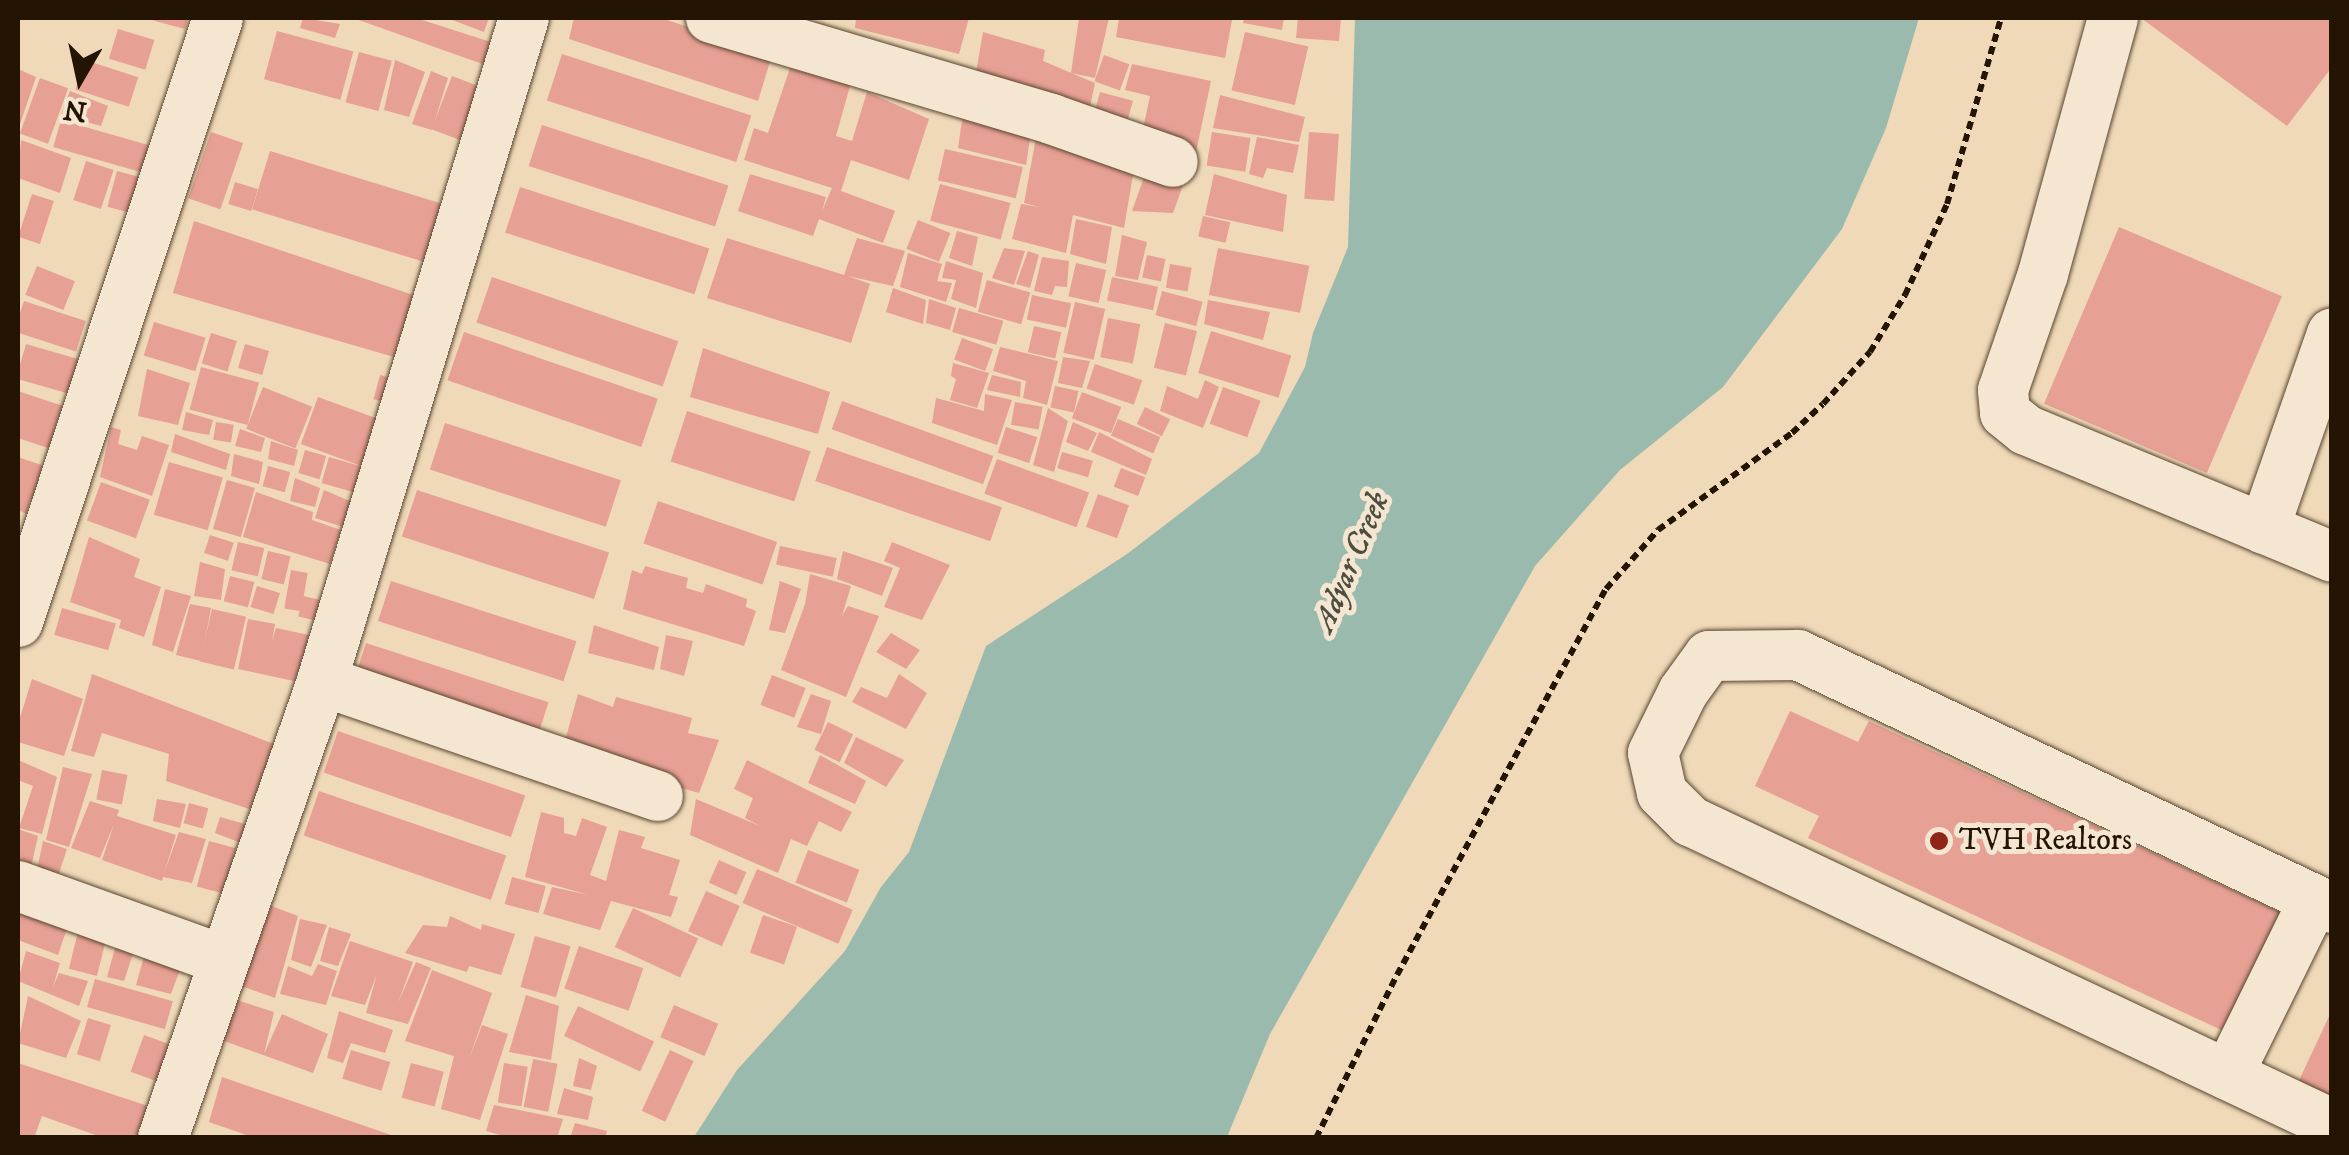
<!DOCTYPE html>
<html>
<head>
<meta charset="utf-8">
<style>
	body { margin:0 }
	#map { position:relative; width:2349px; height:1155px; overflow:hidden; background:#efd9b8; font-family:"IM FELL DW Pica",serif }
	div>[style] { position:absolute }
	.water>* { inset:0; background:#9abaae }
	.building>* { inset:0; background:#e7a094; transform-origin:0 0 }
	.path>* { height:6px; margin-top:-3px; transform-origin:0; background:repeating-linear-gradient(90deg,#241403 0 8px,transparent 0 13px) }
	.roads { filter:drop-shadow(0 0 2px #574530) drop-shadow(0 0 2px #574530) }
	.minor>* { height:50px; margin:-25px; padding:0 25px; transform-origin:25px; border-radius:25px; background:#f5e6d1 }
	.dots>* { width:28px; height:28px; translate:-50% -50%; box-sizing:border-box; border:5px solid #f5e6d1; border-radius:50% }
	span { translate:-50% -50%; white-space:nowrap; text-align:center; line-height:1.15; -webkit-text-stroke:10px #f5e6d1; paint-order:stroke }
	.poi-label { font-size:30px; color:#241403 }
	.left { translate:0 -50%; text-align:left }
	.water-label { font-size:32px; color:#4d4e3f; font-style:italic }
	.frame { position:absolute; inset:0; border:20px solid #241403; pointer-events:none }
	.north { position:absolute; left:30px; top:30px; width:100px; height:100px; -webkit-text-stroke:8px #f5e6d1; paint-order:stroke; rotate:189deg; font-size:28px; font-weight:700; line-height:40px; text-align:center; color:#241403 }
	.north::after { content:''; display:block; margin:auto; width:35px; height:45px; background:#241403; clip-path:polygon(50% 0,100% 100%,50% 72%,0 100%) }
</style>
</head>
<body>
<div id="map">
	<div class="water">
		<i style="clip-path:polygon(1355px 18px,1919px 18px,1886px 128px,1842px 229px,1723px 387px,1620px 470px,1535px 566px,1270px 1034px,1227px 1137px,694px 1137px,737px 1070px,845px 951px,881px 887px,909px 852px,986px 646px,1127px 554px,1259px 453px,1305px 367px,1313px 333px,1348px 247px)"></i>
	</div>
	<div class="building">
		<i style="clip-path:polygon(144px 18px,188px 18px,185px 29px)"></i>
		<i style="clip-path:polygon(303px 18px,340px 24px,335px 38px,300px 28px)"></i>
		<i style="clip-path:polygon(353px 18px,416px 18px,497px 44px,488px 66px)"></i>
		<i style="clip-path:polygon(447px 18px,489px 18px,484px 32px)"></i>
		<i style="clip-path:polygon(574px 18px,661px 18px,772px 55px,758px 101px,569px 39px)"></i>
		<i style="clip-path:polygon(856px 18px,969px 18px,959px 54px,855px 28px)"></i>
		<i style="clip-path:polygon(1079px 18px,1109px 18px,1095px 78px,1071px 73px)"></i>
		<i style="clip-path:polygon(1119px 18px,1223px 18px,1232px 20px,1225px 58px,1116px 37px)"></i>
		<i style="clip-path:polygon(1244px 18px,1284px 18px,1282px 30px,1243px 23px)"></i>
		<i style="clip-path:polygon(1298px 18px,1341px 18px,1339px 41px,1296px 38px)"></i>
		<i style="clip-path:polygon(2141px 18px,2332px 18px,2332px 67px,2287px 126px)"></i>
		<i style="left:118px;top:29px;width:38px;height:31px;rotate:17deg"></i>
		<i style="left:277px;top:31px;width:79px;height:50px;rotate:15deg"></i>
		<i style="clip-path:polygon(983px 32px,1045px 50px,1043px 61px,1095px 83px,1087px 121px,974px 84px)"></i>
		<i style="left:1245px;top:32px;width:65px;height:60px;rotate:13deg"></i>
		<i style="left:359px;top:52px;width:34px;height:52px;rotate:15deg"></i>
		<i style="left:562px;top:54px;width:199px;height:49px;rotate:18deg"></i>
		<i style="left:1104px;top:55px;width:27px;height:28px;rotate:20deg"></i>
		<i style="left:85px;top:60px;width:56px;height:31px;rotate:18deg"></i>
		<i style="clip-path:polygon(395px 60px,425px 72px,409px 117px,384px 110px)"></i>
		<i style="clip-path:polygon(1132px 64px,1211px 81px,1195px 157px,1141px 139px,1150px 96px,1125px 90px)"></i>
		<i style="clip-path:polygon(790px 68px,850px 86px,836px 136px,852px 141px,867px 92px,929px 119px,909px 180px,851px 160px,841px 191px,895px 211px,883px 243px,819px 219px,813px 236px,738px 211px,750px 174px,826px 197px,822px 211px,832px 188px,744px 160px,754px 128px,768px 133px)"></i>
		<i style="clip-path:polygon(18px 69px,36px 77px,18px 130px)"></i>
		<i style="clip-path:polygon(431px 71px,448px 78px,432px 130px,412px 124px)"></i>
		<i style="left:452px;top:76px;width:31px;height:57px;rotate:21deg"></i>
		<i style="left:40px;top:78px;width:30px;height:59px;rotate:20deg"></i>
		<i style="clip-path:polygon(70px 91px,108px 106px,101px 126px,61px 115px)"></i>
		<i style="left:1100px;top:92px;width:34px;height:33px;rotate:15deg"></i>
		<i style="clip-path:polygon(1220px 95px,1305px 117px,1299px 142px,1213px 128px)"></i>
		<i style="clip-path:polygon(965px 100px,1033px 119px,1026px 165px,958px 148px)"></i>
		<i style="left:61px;top:120px;width:96px;height:28px;rotate:16deg"></i>
		<i style="left:542px;top:125px;width:196px;height:43px;rotate:18deg"></i>
		<i style="left:211px;top:132px;width:34px;height:70px;rotate:19deg"></i>
		<i style="left:1212px;top:132px;width:39px;height:34px;rotate:9deg"></i>
		<i style="left:1309px;top:132px;width:30px;height:67px;rotate:4deg"></i>
		<i style="clip-path:polygon(1257px 137px,1299px 145px,1293px 173px,1267px 168px,1263px 178px,1249px 174px)"></i>
		<i style="clip-path:polygon(1036px 138px,1134px 169px,1124px 228px,1073px 215px,1066px 253px,1012px 239px,1021px 204px,1040px 207px,1024px 203px)"></i>
		<i style="clip-path:polygon(21px 140px,71px 158px,60px 193px,18px 178px)"></i>
		<i style="left:945px;top:149px;width:80px;height:32px;rotate:13deg"></i>
		<i style="left:270px;top:151px;width:187px;height:61px;rotate:17deg"></i>
		<i style="left:86px;top:161px;width:29px;height:41px;rotate:18deg"></i>
		<i style="clip-path:polygon(1148px 166px,1186px 177px,1173px 213px,1132px 211px)"></i>
		<i style="left:117px;top:171px;width:27px;height:37px;rotate:15deg"></i>
		<i style="clip-path:polygon(1214px 174px,1287px 195px,1283px 232px,1205px 215px)"></i>
		<i style="left:235px;top:182px;width:24px;height:23px;rotate:17deg"></i>
		<i style="left:940px;top:184px;width:73px;height:38px;rotate:15deg"></i>
		<i style="left:520px;top:187px;width:199px;height:48px;rotate:18deg"></i>
		<i style="left:32px;top:194px;width:23px;height:45px;rotate:18deg"></i>
		<i style="left:1203px;top:216px;width:28px;height:21px;rotate:13deg"></i>
		<i style="clip-path:polygon(1076px 219px,1112px 227px,1106px 264px,1070px 254px)"></i>
		<i style="left:918px;top:220px;width:35px;height:31px;rotate:22deg"></i>
		<i style="clip-path:polygon(194px 221px,428px 300px,408px 361px,173px 293px)"></i>
		<i style="left:2119px;top:227px;width:177px;height:192px;rotate:23deg"></i>
		<i style="clip-path:polygon(957px 231px,978px 237px,972px 266px,949px 258px)"></i>
		<i style="clip-path:polygon(1122px 235px,1147px 242px,1138px 280px,1115px 276px)"></i>
		<i style="clip-path:polygon(727px 238px,844px 275px,857px 238px,905px 251px,893px 286px,848px 276px,870px 284px,851px 343px,707px 298px)"></i>
		<i style="clip-path:polygon(1004px 248px,1025px 251px,1014px 285px,992px 278px)"></i>
		<i style="left:1218px;top:248px;width:93px;height:48px;rotate:11deg"></i>
		<i style="clip-path:polygon(1028px 251px,1039px 255px,1030px 288px,1016px 284px)"></i>
		<i style="clip-path:polygon(908px 253px,942px 264px,937px 281px,952px 283px,946px 302px,900px 287px)"></i>
		<i style="left:1147px;top:255px;width:19px;height:23px;rotate:12deg"></i>
		<i style="clip-path:polygon(1042px 257px,1069px 261px,1067px 287px,1055px 286px,1052px 295px,1034px 291px)"></i>
		<i style="clip-path:polygon(946px 261px,983px 273px,976px 308px,951px 299px,956px 280px,942px 278px)"></i>
		<i style="left:1076px;top:263px;width:31px;height:34px;rotate:13deg"></i>
		<i style="left:1170px;top:264px;width:22px;height:24px;rotate:10deg"></i>
		<i style="left:37px;top:266px;width:41px;height:31px;rotate:22deg"></i>
		<i style="left:492px;top:277px;width:197px;height:48px;rotate:19deg"></i>
		<i style="left:1112px;top:277px;width:47px;height:24px;rotate:12deg"></i>
		<i style="left:987px;top:280px;width:45px;height:33px;rotate:16deg"></i>
		<i style="clip-path:polygon(893px 288px,926px 300px,923px 324px,886px 312px)"></i>
		<i style="left:1162px;top:291px;width:42px;height:25px;rotate:15deg"></i>
		<i style="left:1032px;top:295px;width:40px;height:25px;rotate:12deg"></i>
		<i style="clip-path:polygon(929px 299px,956px 308px,950px 330px,926px 323px)"></i>
		<i style="clip-path:polygon(1208px 300px,1270px 312px,1263px 340px,1204px 324px)"></i>
		<i style="left:24px;top:301px;width:65px;height:32px;rotate:18deg"></i>
		<i style="left:1075px;top:302px;width:31px;height:52px;rotate:13deg"></i>
		<i style="left:959px;top:308px;width:46px;height:25px;rotate:16deg"></i>
		<i style="left:1108px;top:318px;width:33px;height:40px;rotate:11deg"></i>
		<i style="left:154px;top:322px;width:54px;height:35px;rotate:17deg"></i>
		<i style="left:1165px;top:323px;width:33px;height:46px;rotate:14deg"></i>
		<i style="left:1034px;top:326px;width:28px;height:27px;rotate:13deg"></i>
		<i style="left:1211px;top:331px;width:84px;height:44px;rotate:17deg"></i>
		<i style="left:464px;top:332px;width:205px;height:51px;rotate:19deg"></i>
		<i style="left:211px;top:333px;width:27px;height:32px;rotate:17deg"></i>
		<i style="left:962px;top:338px;width:33px;height:23px;rotate:20deg"></i>
		<i style="left:26px;top:344px;width:55px;height:36px;rotate:16deg"></i>
		<i style="left:245px;top:344px;width:25px;height:25px;rotate:16deg"></i>
		<i style="clip-path:polygon(1000px 347px,1058px 361px,1047px 405px,1023px 398px,1026px 381px,993px 371px)"></i>
		<i style="clip-path:polygon(703px 348px,830px 392px,818px 434px,690px 397px)"></i>
		<i style="clip-path:polygon(1063px 357px,1090px 361px,1082px 388px,1058px 383px)"></i>
		<i style="clip-path:polygon(953px 363px,989px 373px,977px 408px,950px 400px,956px 379px,951px 376px)"></i>
		<i style="left:1095px;top:364px;width:50px;height:26px;rotate:19deg"></i>
		<i style="left:201px;top:367px;width:60px;height:44px;rotate:15deg"></i>
		<i style="clip-path:polygon(147px 369px,190px 383px,178px 425px,138px 416px)"></i>
		<i style="left:380px;top:375px;width:20px;height:25px;rotate:15deg"></i>
		<i style="clip-path:polygon(992px 375px,1021px 382px,1020px 397px,987px 390px)"></i>
		<i style="clip-path:polygon(1205px 380px,1219px 387px,1203px 428px,1160px 411px,1167px 386px,1198px 399px)"></i>
		<i style="left:1055px;top:386px;width:24px;height:22px;rotate:12deg"></i>
		<i style="left:263px;top:387px;width:53px;height:45px;rotate:22deg"></i>
		<i style="left:1223px;top:387px;width:40px;height:39px;rotate:20deg"></i>
		<i style="clip-path:polygon(18px 391px,63px 406px,55px 428px,63px 432px,57px 451px,18px 438px)"></i>
		<i style="left:1082px;top:392px;width:42px;height:28px;rotate:21deg"></i>
		<i style="clip-path:polygon(985px 394px,1012px 400px,997px 445px,932px 423px,936px 398px,984px 411px)"></i>
		<i style="left:318px;top:397px;width:67px;height:50px;rotate:20deg"></i>
		<i style="left:842px;top:401px;width:161px;height:30px;rotate:20deg"></i>
		<i style="left:1015px;top:402px;width:28px;height:23px;rotate:10deg"></i>
		<i style="left:1145px;top:407px;width:28px;height:19px;rotate:26deg"></i>
		<i style="clip-path:polygon(1048px 408px,1068px 421px,1054px 472px,1033px 465px)"></i>
		<i style="left:687px;top:411px;width:130px;height:53px;rotate:18deg"></i>
		<i style="clip-path:polygon(186px 412px,213px 420px,209px 435px,182px 430px)"></i>
		<i style="left:1118px;top:419px;width:46px;height:18px;rotate:23deg"></i>
		<i style="left:216px;top:422px;width:18px;height:18px;rotate:9deg"></i>
		<i style="clip-path:polygon(1073px 422px,1097px 433px,1088px 451px,1066px 442px)"></i>
		<i style="left:445px;top:423px;width:185px;height:49px;rotate:18deg"></i>
		<i style="clip-path:polygon(111px 427px,121px 430px,118px 444px,137px 450px,142px 436px,169px 445px,152px 496px,100px 477px)"></i>
		<i style="left:1006px;top:427px;width:33px;height:27px;rotate:18deg"></i>
		<i style="clip-path:polygon(240px 429px,265px 438px,261px 452px,235px 446px)"></i>
		<i style="clip-path:polygon(1099px 432px,1152px 459px,1146px 475px,1091px 452px)"></i>
		<i style="clip-path:polygon(175px 434px,230px 454px,226px 470px,171px 452px)"></i>
		<i style="clip-path:polygon(271px 441px,298px 450px,294px 466px,268px 459px)"></i>
		<i style="left:827px;top:447px;width:185px;height:36px;rotate:19deg"></i>
		<i style="left:305px;top:450px;width:22px;height:24px;rotate:16deg"></i>
		<i style="left:1062px;top:452px;width:32px;height:17px;rotate:16deg"></i>
		<i style="clip-path:polygon(234px 454px,263px 462px,259px 484px,231px 476px)"></i>
		<i style="clip-path:polygon(18px 457px,53px 469px,44px 504px,30px 500px,27px 514px,18px 510px)"></i>
		<i style="left:329px;top:457px;width:37px;height:27px;rotate:16deg"></i>
		<i style="left:997px;top:459px;width:98px;height:37px;rotate:20deg"></i>
		<i style="left:169px;top:462px;width:56px;height:55px;rotate:16deg"></i>
		<i style="left:268px;top:466px;width:23px;height:21px;rotate:15deg"></i>
		<i style="left:1121px;top:468px;width:26px;height:20px;rotate:21deg"></i>
		<i style="clip-path:polygon(295px 478px,320px 488px,315px 507px,290px 501px)"></i>
		<i style="left:227px;top:480px;width:29px;height:51px;rotate:16deg"></i>
		<i style="left:101px;top:482px;width:52px;height:41px;rotate:20deg"></i>
		<i style="clip-path:polygon(324px 490px,366px 508px,343px 527px,315px 518px)"></i>
		<i style="left:417px;top:490px;width:202px;height:49px;rotate:18deg"></i>
		<i style="clip-path:polygon(256px 492px,313px 512px,312px 520px,341px 530px,330px 564px,243px 537px)"></i>
		<i style="left:1098px;top:494px;width:33px;height:35px;rotate:20deg"></i>
		<i style="left:658px;top:501px;width:126px;height:45px;rotate:19deg"></i>
		<i style="left:210px;top:535px;width:25px;height:19px;rotate:18deg"></i>
		<i style="clip-path:polygon(89px 537px,140px 559px,134px 577px,161px 587px,144px 637px,119px 628px,121px 620px,70px 602px)"></i>
		<i style="left:238px;top:542px;width:27px;height:29px;rotate:13deg"></i>
		<i style="clip-path:polygon(892px 542px,950px 565px,922px 620px,884px 607px,900px 568px,884px 561px)"></i>
		<i style="left:780px;top:546px;width:58px;height:19px;rotate:12deg"></i>
		<i style="left:268px;top:551px;width:23px;height:29px;rotate:13deg"></i>
		<i style="clip-path:polygon(843px 551px,893px 568px,882px 596px,837px 579px)"></i>
		<i style="clip-path:polygon(200px 562px,225px 569px,221px 600px,194px 596px)"></i>
		<i style="clip-path:polygon(645px 566px,688px 578px,686px 588px,703px 593px,706px 584px,747px 599px,746px 607px,756px 611px,744px 646px,623px 609px,632px 570px,642px 574px)"></i>
		<i style="left:291px;top:570px;width:17px;height:39px;rotate:10deg"></i>
		<i style="clip-path:polygon(810px 574px,851px 586px,842px 616px,848px 606px,879px 616px,846px 697px,781px 670px,805px 604px)"></i>
		<i style="left:230px;top:576px;width:25px;height:26px;rotate:14deg"></i>
		<i style="left:391px;top:581px;width:195px;height:42px;rotate:18deg"></i>
		<i style="clip-path:polygon(780px 581px,801px 589px,785px 633px,769px 630px)"></i>
		<i style="left:257px;top:586px;width:24px;height:22px;rotate:17deg"></i>
		<i style="clip-path:polygon(165px 589px,191px 596px,173px 652px,152px 645px)"></i>
		<i style="left:303px;top:596px;width:32px;height:21px;rotate:13deg"></i>
		<i style="clip-path:polygon(190px 604px,211px 608px,201px 661px,176px 655px)"></i>
		<i style="left:62px;top:608px;width:56px;height:28px;rotate:16deg"></i>
		<i style="left:212px;top:609px;width:35px;height:54px;rotate:13deg"></i>
		<i style="clip-path:polygon(248px 619px,275px 624px,272px 641px,276px 628px,323px 638px,308px 684px,238px 669px)"></i>
		<i style="clip-path:polygon(594px 625px,659px 647px,654px 670px,588px 653px)"></i>
		<i style="clip-path:polygon(891px 633px,920px 650px,906px 669px,876px 652px)"></i>
		<i style="clip-path:polygon(666px 635px,693px 641px,684px 676px,660px 669px)"></i>
		<i style="left:366px;top:643px;width:192px;height:40px;rotate:18deg"></i>
		<i style="clip-path:polygon(92px 674px,274px 744px,252px 810px,166px 781px,169px 754px,102px 733px,94px 757px,71px 751px)"></i>
		<i style="clip-path:polygon(899px 674px,927px 693px,906px 729px,852px 702px,861px 687px,887px 698px)"></i>
		<i style="left:772px;top:675px;width:36px;height:32px;rotate:21deg"></i>
		<i style="clip-path:polygon(32px 679px,83px 699px,64px 756px,18px 742px,18px 724px)"></i>
		<i style="clip-path:polygon(578px 694px,613px 707px,616px 697px,692px 718px,688px 733px,719px 740px,699px 793px,561px 755px)"></i>
		<i style="clip-path:polygon(811px 694px,831px 701px,821px 734px,797px 727px)"></i>
		<i style="clip-path:polygon(1790px 711px,1858px 742px,1869px 721px,2288px 916px,2232px 1035px,1808px 838px,1819px 816px,1755px 786px)"></i>
		<i style="left:828px;top:722px;width:28px;height:31px;rotate:26deg"></i>
		<i style="left:338px;top:731px;width:198px;height:44px;rotate:19deg"></i>
		<i style="clip-path:polygon(856px 737px,904px 760px,886px 787px,844px 763px)"></i>
		<i style="clip-path:polygon(820px 755px,866px 781px,855px 804px,808px 783px)"></i>
		<i style="clip-path:polygon(18px 760px,57px 777px,42px 834px,19px 828px,33px 786px,18px 780px)"></i>
		<i style="clip-path:polygon(747px 760px,852px 812px,841px 832px,819px 821px,807px 846px,791px 839px,778px 873px,690px 835px,696px 799px,760px 826px,745px 818px,753px 798px,734px 789px)"></i>
		<i style="clip-path:polygon(63px 767px,92px 774px,69px 847px,46px 840px)"></i>
		<i style="left:102px;top:770px;width:26px;height:30px;rotate:11deg"></i>
		<i style="left:319px;top:791px;width:198px;height:47px;rotate:19deg"></i>
		<i style="clip-path:polygon(157px 799px,186px 804px,180px 828px,153px 821px)"></i>
		<i style="clip-path:polygon(90px 801px,119px 810px,117px 816px,176px 835px,164px 873px,179px 832px,206px 839px,192px 883px,163px 877px,162px 881px,102px 860px,114px 824px,100px 858px,71px 848px)"></i>
		<i style="left:189px;top:803px;width:20px;height:21px;rotate:15deg"></i>
		<i style="clip-path:polygon(541px 812px,564px 818px,564px 833px,576px 836px,582px 818px,607px 827px,590px 875px,606px 881px,619px 830px,645px 837px,641px 848px,680px 860px,669px 895px,678px 897px,671px 917px,611px 901px,600px 930px,543px 914px,552px 887px,589px 895px,525px 877px)"></i>
		<i style="clip-path:polygon(220px 817px,260px 828px,241px 843px,215px 833px)"></i>
		<i style="clip-path:polygon(18px 829px,38px 836px,31px 867px,18px 862px)"></i>
		<i style="clip-path:polygon(43px 841px,67px 849px,59px 873px,37px 870px)"></i>
		<i style="left:209px;top:841px;width:28px;height:47px;rotate:15deg"></i>
		<i style="left:808px;top:850px;width:55px;height:35px;rotate:21deg"></i>
		<i style="left:719px;top:860px;width:30px;height:25px;rotate:24deg"></i>
		<i style="left:757px;top:869px;width:104px;height:37px;rotate:23deg"></i>
		<i style="left:512px;top:877px;width:35px;height:28px;rotate:15deg"></i>
		<i style="left:706px;top:891px;width:37px;height:44px;rotate:24deg"></i>
		<i style="clip-path:polygon(18px 904px,69px 922px,58px 955px,18px 940px)"></i>
		<i style="clip-path:polygon(266px 904px,298px 916px,275px 998px,238px 985px)"></i>
		<i style="left:633px;top:908px;width:72px;height:43px;rotate:25deg"></i>
		<i style="left:763px;top:915px;width:36px;height:40px;rotate:19deg"></i>
		<i style="clip-path:polygon(450px 916px,481px 930px,482px 924px,515px 934px,501px 975px,469px 966px,467px 972px,405px 953px,423px 925px,447px 927px)"></i>
		<i style="clip-path:polygon(300px 919px,327px 925px,311px 967px,291px 960px)"></i>
		<i style="clip-path:polygon(329px 927px,351px 934px,338px 966px,320px 961px)"></i>
		<i style="clip-path:polygon(120px 930px,139px 936px,124px 981px,107px 977px)"></i>
		<i style="left:78px;top:932px;width:29px;height:38px;rotate:14deg"></i>
		<i style="left:535px;top:936px;width:37px;height:53px;rotate:16deg"></i>
		<i style="clip-path:polygon(350px 941px,413px 962px,398px 1003px,416px 962px,431px 968px,408px 1024px,366px 1013px,377px 974px,365px 1005px,331px 996px)"></i>
		<i style="left:579px;top:946px;width:68px;height:45px;rotate:19deg"></i>
		<i style="clip-path:polygon(26px 951px,60px 963px,53px 987px,59px 973px,88px 981px,79px 1006px,18px 981px)"></i>
		<i style="clip-path:polygon(145px 953px,181px 967px,171px 994px,136px 985px)"></i>
		<i style="clip-path:polygon(318px 964px,337px 971px,326px 1005px,280px 994px,288px 966px,312px 976px)"></i>
		<i style="clip-path:polygon(432px 970px,492px 993px,468px 1062px,482px 1025px,508px 1034px,480px 1120px,441px 1109px,454px 1056px,405px 1041px)"></i>
		<i style="left:95px;top:979px;width:81px;height:29px;rotate:16deg"></i>
		<i style="clip-path:polygon(526px 995px,559px 1006px,551px 1060px,509px 1052px)"></i>
		<i style="clip-path:polygon(28px 996px,81px 1021px,66px 1058px,18px 1043px)"></i>
		<i style="clip-path:polygon(228px 997px,274px 1012px,264px 1054px,282px 1014px,328px 1034px,313px 1073px,213px 1037px)"></i>
		<i style="left:674px;top:1005px;width:48px;height:35px;rotate:23deg"></i>
		<i style="left:578px;top:1006px;width:84px;height:33px;rotate:25deg"></i>
		<i style="clip-path:polygon(2332px 1010px,2332px 1106px,2295px 1089px)"></i>
		<i style="clip-path:polygon(339px 1011px,393px 1030px,385px 1053px,351px 1043px,343px 1063px,327px 1058px)"></i>
		<i style="left:88px;top:1018px;width:24px;height:38px;rotate:17deg"></i>
		<i style="left:144px;top:1035px;width:38px;height:39px;rotate:20deg"></i>
		<i style="left:351px;top:1050px;width:41px;height:30px;rotate:17deg"></i>
		<i style="left:670px;top:1050px;width:26px;height:67px;rotate:25deg"></i>
		<i style="clip-path:polygon(579px 1058px,597px 1066px,591px 1090px,573px 1086px)"></i>
		<i style="left:533px;top:1059px;width:25px;height:49px;rotate:11deg"></i>
		<i style="clip-path:polygon(18px 1063px,151px 1107px,140px 1138px,104px 1138px,42px 1116px,34px 1138px,18px 1138px)"></i>
		<i style="left:411px;top:1063px;width:34px;height:36px;rotate:15deg"></i>
		<i style="left:504px;top:1063px;width:24px;height:40px;rotate:9deg"></i>
		<i style="clip-path:polygon(222px 1077px,397px 1137px,397px 1138px,255px 1138px,209px 1122px)"></i>
		<i style="clip-path:polygon(564px 1088px,593px 1097px,588px 1120px,557px 1114px)"></i>
		<i style="clip-path:polygon(494px 1105px,563px 1119px,557px 1138px,511px 1138px,486px 1131px)"></i>
		<i style="clip-path:polygon(575px 1123px,607px 1131px,605px 1138px,570px 1138px)"></i>
	</div>
	<div class="path">
		<i style="left:1316px;top:1138px;width:182px;rotate:-63.6deg"></i>
		<i style="left:1397px;top:975px;width:439px;rotate:-61.6deg"></i>
		<i style="left:1606px;top:589px;width:79px;rotate:-48.6deg"></i>
		<i style="left:1658px;top:530px;width:165px;rotate:-35.9deg"></i>
		<i style="left:1792px;top:433px;width:42px;rotate:-43.1deg"></i>
		<i style="left:1823px;top:404px;width:70px;rotate:-47.9deg"></i>
		<i style="left:1870px;top:352px;width:67px;rotate:-58.4deg"></i>
		<i style="left:1905px;top:295px;width:100px;rotate:-65.2deg"></i>
		<i style="left:1947px;top:204px;width:194px;rotate:-73.8deg"></i>
	</div>
	<div class="roads">
		<div class="minor">
			<i style="left:711px;top:18px;width:355px;rotate:16.5deg"></i>
			<i style="left:1051px;top:119px;width:129px;rotate:19.4deg"></i>
			<i style="left:2113px;top:18px;width:265px;rotate:105.3deg"></i>
			<i style="left:2043px;top:274px;width:123px;rotate:109deg"></i>
			<i style="left:2003px;top:390px;width:23px;rotate:85deg"></i>
			<i style="left:2005px;top:413px;width:27px;rotate:39deg"></i>
			<i style="left:2026px;top:430px;width:331px;rotate:22.5deg"></i>
			<i style="left:2264px;top:529px;width:207px;rotate:-70.8deg"></i>
			<i style="left:18px;top:622px;width:636px;rotate:-71.68deg"></i>
			<i style="left:322px;top:681px;width:355px;rotate:18.9deg"></i>
			<i style="left:18px;top:886px;width:219px;rotate:19.8deg"></i>
			<i style="left:2332px;top:908px;width:591px;rotate:-154.65deg"></i>
			<i style="left:1798px;top:655px;width:89px;rotate:179.4deg"></i>
			<i style="left:1709px;top:656px;width:44px;rotate:125.8deg"></i>
			<i style="left:1683px;top:692px;width:68px;rotate:116.2deg"></i>
			<i style="left:1653px;top:753px;width:41px;rotate:77.3deg"></i>
			<i style="left:1662px;top:793px;width:40px;rotate:45deg"></i>
			<i style="left:1690px;top:821px;width:710px;rotate:25.27deg"></i>
			<i style="left:2228px;top:1075px;width:195px;rotate:-63.8deg"></i>
			<i style="left:163px;top:1138px;width:484px;rotate:-70.8deg"></i>
			<i style="left:322px;top:681px;width:693px;rotate:-73.06deg"></i>
		</div>
	</div>
	<div class="dots">
		<i style="left:1939px;top:841px;background:#8f2418"></i>
	</div>
	<div class="poi-label">
		<span class="left" style="left:1959px;top:841px">TVH Realtors</span>
	</div>
	<div class="water-label">
		<span style="left:1352px;top:562px;rotate:-67deg">Adyar Creek</span>
	</div>
	<div class="frame"></div>
	<div class="north">N</div>
</div>
</body>
</html>
